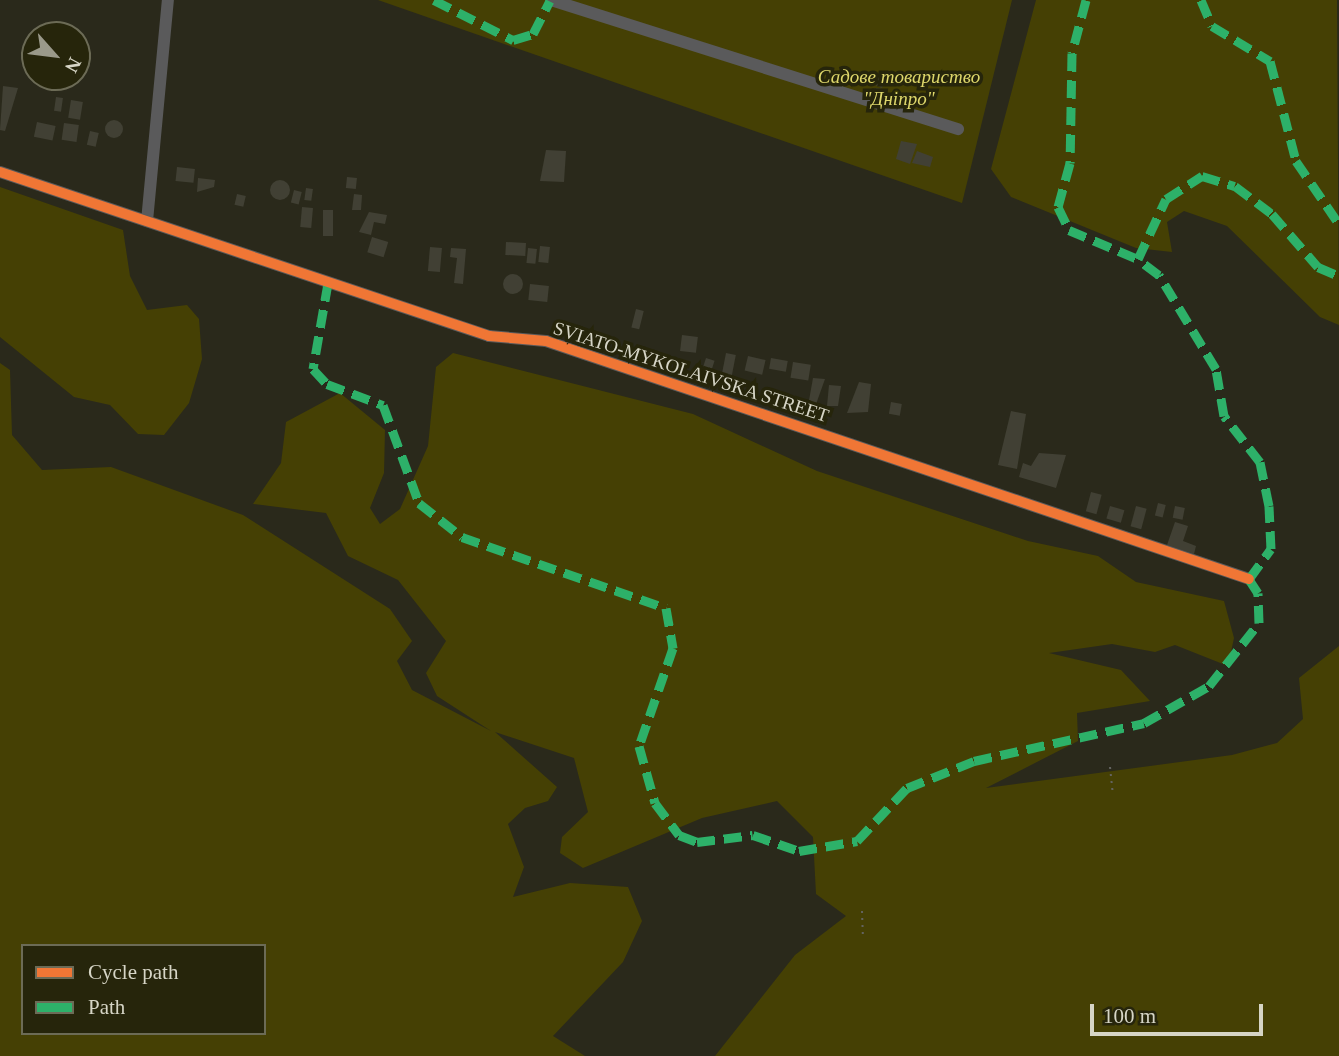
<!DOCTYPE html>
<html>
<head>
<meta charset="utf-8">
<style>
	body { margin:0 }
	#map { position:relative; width:1339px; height:1056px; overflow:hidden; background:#2a291b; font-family:"Times New Roman",serif }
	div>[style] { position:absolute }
	.green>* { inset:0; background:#454004 }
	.building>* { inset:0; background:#414034; transform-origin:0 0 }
	.round { border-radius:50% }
	.path>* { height:2px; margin-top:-1px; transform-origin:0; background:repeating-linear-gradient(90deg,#636360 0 2px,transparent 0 7px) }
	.minor>* { height:12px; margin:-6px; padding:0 6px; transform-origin:6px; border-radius:6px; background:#5a5a5b }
	.quiet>* { height:9px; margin-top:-4.5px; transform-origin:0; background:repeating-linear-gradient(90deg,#2db169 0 18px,transparent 0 27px) }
	.cycleway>* { height:10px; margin:-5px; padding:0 5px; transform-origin:5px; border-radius:5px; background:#f07635 }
	span { translate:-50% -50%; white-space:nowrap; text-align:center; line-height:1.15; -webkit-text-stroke:7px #26250b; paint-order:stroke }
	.park-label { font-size:19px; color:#ded76b; font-style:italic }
	.street-label { font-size:19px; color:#d6d5c6 }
	.legend { position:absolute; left:21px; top:944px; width:245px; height:91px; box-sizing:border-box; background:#26250b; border:2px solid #6c6b56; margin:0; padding:9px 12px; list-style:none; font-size:21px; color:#d6d5c6 }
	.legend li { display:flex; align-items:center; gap:14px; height:35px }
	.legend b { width:35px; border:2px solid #6c6b56 }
	.north { position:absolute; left:21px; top:21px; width:70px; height:70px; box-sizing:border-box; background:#26250b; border:2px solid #6c6b56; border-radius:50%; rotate:118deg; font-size:19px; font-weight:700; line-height:28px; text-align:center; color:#d6d5c6 }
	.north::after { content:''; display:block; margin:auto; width:24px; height:32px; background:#9a998a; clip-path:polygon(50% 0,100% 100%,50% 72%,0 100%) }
	.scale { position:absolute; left:1090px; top:1004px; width:173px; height:32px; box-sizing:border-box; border:4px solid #d6d5c6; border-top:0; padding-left:9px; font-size:21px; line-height:24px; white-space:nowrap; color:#d6d5c6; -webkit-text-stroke:5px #26250b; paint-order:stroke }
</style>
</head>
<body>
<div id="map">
	<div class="green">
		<i style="clip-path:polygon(378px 0,1012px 0,962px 203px)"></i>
		<i style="clip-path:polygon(1036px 0,1337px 0,1339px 325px,1320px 317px,1227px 226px,1184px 211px,1167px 222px,1172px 252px,1136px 248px,1011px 197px,991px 169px)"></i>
		<i style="clip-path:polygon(0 187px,123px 230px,130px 276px,147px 310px,187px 305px,199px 319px,202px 359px,189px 403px,164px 435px,138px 434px,110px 405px,74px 397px,0 337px)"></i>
		<i style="clip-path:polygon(evenodd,453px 353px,693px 414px,817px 471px,1028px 541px,1098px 556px,1136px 582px,1224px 601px,1234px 638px,1228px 666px,1175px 645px,1155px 652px,1112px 644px,1049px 653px,1121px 670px,1150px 701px,1077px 713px,1078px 741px,986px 788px,1232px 755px,1277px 743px,1303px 719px,1299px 678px,1339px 646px,1339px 1056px,715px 1056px,795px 955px,846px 916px,816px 894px,813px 837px,777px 801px,702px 818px,583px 868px,560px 853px,562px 837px,588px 812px,574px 758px,495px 732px,557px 787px,548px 801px,525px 808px,508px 824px,524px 867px,513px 897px,570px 883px,628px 887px,642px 921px,623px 962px,553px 1036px,585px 1056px,0 1056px,0 363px,10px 370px,12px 435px,42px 470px,111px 467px,243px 515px,390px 609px,412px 641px,397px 661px,412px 690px,491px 731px,437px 696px,426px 673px,446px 641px,398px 580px,348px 556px,326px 513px,253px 504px,281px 463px,286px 422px,340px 393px,385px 430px,384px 473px,370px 508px,380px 524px,400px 509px,428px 446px,436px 367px,453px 353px,23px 946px,264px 946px,264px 1033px,23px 1033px,23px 946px)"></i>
	</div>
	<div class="building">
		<i style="clip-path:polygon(868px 74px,885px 79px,882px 88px,866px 81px)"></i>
		<i style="clip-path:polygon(3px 86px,18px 88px,5px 131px,0 130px)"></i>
		<i style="clip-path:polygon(874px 88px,884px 89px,878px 103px,870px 100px)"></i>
		<i style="left:56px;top:97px;width:7px;height:14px;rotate:8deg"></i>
		<i style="left:71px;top:100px;width:12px;height:18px;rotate:9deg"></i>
		<i class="round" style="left:105px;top:120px;width:18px;height:18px"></i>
		<i style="left:37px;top:122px;width:19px;height:15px;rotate:12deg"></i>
		<i style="left:64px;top:123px;width:15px;height:17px;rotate:8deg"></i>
		<i style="left:90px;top:131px;width:9px;height:14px;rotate:13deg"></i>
		<i style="clip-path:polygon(901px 141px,917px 144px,910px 164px,896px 159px)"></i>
		<i style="clip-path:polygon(546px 150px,566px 151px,564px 182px,540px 181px)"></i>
		<i style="clip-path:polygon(917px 151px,933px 157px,930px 167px,912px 163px)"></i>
		<i style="left:177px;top:167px;width:18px;height:14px;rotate:6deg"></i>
		<i style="left:347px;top:177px;width:10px;height:11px;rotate:6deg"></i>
		<i style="clip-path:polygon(198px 178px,215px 180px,214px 187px,197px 192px)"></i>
		<i class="round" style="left:270px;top:180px;width:20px;height:20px"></i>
		<i style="left:306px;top:188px;width:7px;height:12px;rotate:8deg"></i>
		<i style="left:294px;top:190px;width:8px;height:13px;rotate:14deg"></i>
		<i style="left:237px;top:194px;width:9px;height:11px;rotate:13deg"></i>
		<i style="clip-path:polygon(354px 194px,362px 195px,361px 210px,352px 210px)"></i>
		<i style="left:302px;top:207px;width:11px;height:20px;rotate:5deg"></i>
		<i style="left:323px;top:210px;width:10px;height:26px"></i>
		<i style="clip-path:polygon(369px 212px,387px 215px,385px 224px,374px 222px,371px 235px,359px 232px)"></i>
		<i style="left:372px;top:237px;width:17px;height:16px;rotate:17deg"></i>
		<i style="left:506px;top:242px;width:20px;height:13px;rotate:3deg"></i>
		<i style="left:540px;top:246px;width:10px;height:16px;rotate:6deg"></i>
		<i style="left:430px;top:247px;width:12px;height:24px;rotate:5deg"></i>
		<i style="clip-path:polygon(451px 248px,466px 249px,463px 284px,454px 283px,457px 258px,450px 257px)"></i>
		<i style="left:528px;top:248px;width:9px;height:15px;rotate:6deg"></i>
		<i class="round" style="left:503px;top:274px;width:20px;height:20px"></i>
		<i style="left:530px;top:284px;width:19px;height:16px;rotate:6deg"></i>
		<i style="left:636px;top:309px;width:8px;height:19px;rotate:14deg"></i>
		<i style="left:682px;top:335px;width:16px;height:16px;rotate:7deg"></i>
		<i style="left:726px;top:353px;width:10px;height:23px;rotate:11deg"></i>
		<i style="left:748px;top:356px;width:18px;height:15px;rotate:13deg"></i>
		<i style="left:706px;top:358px;width:9px;height:12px;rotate:18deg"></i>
		<i style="left:771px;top:358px;width:17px;height:11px;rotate:10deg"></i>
		<i style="left:793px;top:362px;width:18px;height:16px;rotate:9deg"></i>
		<i style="clip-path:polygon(813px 378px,825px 379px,815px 407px,808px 406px)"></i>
		<i style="clip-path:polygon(859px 382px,871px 384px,868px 412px,847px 413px)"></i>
		<i style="clip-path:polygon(829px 385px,841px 386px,838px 406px,827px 406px)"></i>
		<i style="left:891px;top:402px;width:11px;height:12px;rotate:10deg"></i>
		<i style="clip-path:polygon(1011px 411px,1026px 414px,1017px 469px,998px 465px)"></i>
		<i style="clip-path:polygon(1039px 453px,1066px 455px,1056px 488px,1019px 477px,1023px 463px,1031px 466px)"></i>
		<i style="left:1091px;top:492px;width:11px;height:20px;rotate:15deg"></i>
		<i style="left:1158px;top:503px;width:8px;height:13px;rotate:14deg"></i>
		<i style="left:1110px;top:506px;width:15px;height:13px;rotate:16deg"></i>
		<i style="left:1136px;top:506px;width:11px;height:21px;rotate:15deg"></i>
		<i style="left:1175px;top:506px;width:10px;height:12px;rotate:11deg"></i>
		<i style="clip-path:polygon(1175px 522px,1188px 526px,1183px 541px,1196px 546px,1194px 554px,1167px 545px)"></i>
	</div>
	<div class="path">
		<i style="left:1110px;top:767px;width:27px;rotate:84deg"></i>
		<i style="left:862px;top:911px;width:26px;rotate:88deg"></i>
	</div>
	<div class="minor">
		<i style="left:551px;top:0;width:427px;rotate:17.6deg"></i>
		<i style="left:0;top:172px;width:516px;rotate:18.54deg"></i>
		<i style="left:489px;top:336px;width:57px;rotate:5deg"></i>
		<i style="left:546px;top:341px;width:742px;rotate:18.7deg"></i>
		<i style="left:147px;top:221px;width:222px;rotate:-84.6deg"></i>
	</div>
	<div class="quiet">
		<i style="left:434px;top:0;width:89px;rotate:26.9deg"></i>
		<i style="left:513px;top:40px;width:21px;rotate:-17deg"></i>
		<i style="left:533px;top:34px;width:37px;rotate:-63deg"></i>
		<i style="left:1086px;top:0;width:55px;rotate:104.8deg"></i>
		<i style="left:1072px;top:53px;width:110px;rotate:91deg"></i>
		<i style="left:1070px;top:163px;width:46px;rotate:105.3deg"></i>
		<i style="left:1058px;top:207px;width:25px;rotate:64deg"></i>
		<i style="left:1069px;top:230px;width:75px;rotate:22.8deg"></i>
		<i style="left:1201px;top:0;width:28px;rotate:67deg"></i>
		<i style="left:1212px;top:26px;width:68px;rotate:31.1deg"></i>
		<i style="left:1270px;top:61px;width:103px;rotate:75.4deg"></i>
		<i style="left:1296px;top:161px;width:76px;rotate:55.7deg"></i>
		<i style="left:328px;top:283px;width:87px;rotate:99.9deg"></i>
		<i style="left:313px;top:369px;width:21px;rotate:47deg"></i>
		<i style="left:327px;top:384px;width:60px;rotate:20.6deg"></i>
		<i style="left:383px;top:405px;width:104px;rotate:69.8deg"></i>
		<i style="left:419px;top:503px;width:55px;rotate:38.3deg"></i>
		<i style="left:462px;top:537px;width:216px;rotate:19.2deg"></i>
		<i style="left:666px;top:608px;width:41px;rotate:80.1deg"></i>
		<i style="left:673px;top:648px;width:104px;rotate:109.1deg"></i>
		<i style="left:639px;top:746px;width:59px;rotate:74.3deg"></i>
		<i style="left:655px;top:803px;width:40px;rotate:53deg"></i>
		<i style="left:679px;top:835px;width:19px;rotate:21deg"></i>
		<i style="left:697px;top:842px;width:56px;rotate:-7.1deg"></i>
		<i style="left:753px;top:835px;width:49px;rotate:19.2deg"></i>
		<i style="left:799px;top:851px;width:59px;rotate:-9.8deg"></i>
		<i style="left:857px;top:841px;width:73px;rotate:-46.7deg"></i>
		<i style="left:907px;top:788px;width:72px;rotate:-21.9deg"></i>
		<i style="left:974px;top:761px;width:174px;rotate:-12.6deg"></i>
		<i style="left:1144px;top:723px;width:75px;rotate:-29.6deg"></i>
		<i style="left:1209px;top:686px;width:80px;rotate:-51.6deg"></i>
		<i style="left:1259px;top:623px;width:30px;rotate:-92deg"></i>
		<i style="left:1258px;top:593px;width:17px;rotate:-123deg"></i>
		<i style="left:1249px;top:579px;width:37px;rotate:-54deg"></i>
		<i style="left:1271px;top:549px;width:43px;rotate:-92.7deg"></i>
		<i style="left:1269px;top:506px;width:45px;rotate:-101.6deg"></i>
		<i style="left:1260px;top:462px;width:58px;rotate:-128deg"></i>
		<i style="left:1224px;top:416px;width:48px;rotate:-99.7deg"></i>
		<i style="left:1216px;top:369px;width:110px;rotate:-121.2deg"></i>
		<i style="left:1159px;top:275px;width:26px;rotate:-143deg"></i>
		<i style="left:1138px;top:259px;width:66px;rotate:-65deg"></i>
		<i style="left:1166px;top:199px;width:43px;rotate:-32.6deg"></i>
		<i style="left:1202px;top:176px;width:34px;rotate:17deg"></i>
		<i style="left:1235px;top:186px;width:46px;rotate:37.1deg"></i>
		<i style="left:1272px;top:214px;width:70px;rotate:49deg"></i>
		<i style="left:1318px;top:267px;width:23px;rotate:23deg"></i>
	</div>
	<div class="cycleway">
		<i style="left:0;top:172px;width:516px;rotate:18.54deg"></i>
		<i style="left:489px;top:336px;width:57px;rotate:5deg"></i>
		<i style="left:546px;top:341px;width:742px;rotate:18.7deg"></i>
	</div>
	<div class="park-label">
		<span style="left:899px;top:88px">Садове товариство<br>"Дніпро"</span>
	</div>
	<div class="street-label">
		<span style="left:691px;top:372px;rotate:18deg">SVIATO-MYKOLAIVSKA STREET</span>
	</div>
	<ul class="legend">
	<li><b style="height:9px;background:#f07635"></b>Cycle path</li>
	<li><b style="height:9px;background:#2db169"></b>Path</li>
	</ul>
	<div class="north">N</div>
	<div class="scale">100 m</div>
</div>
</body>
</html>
